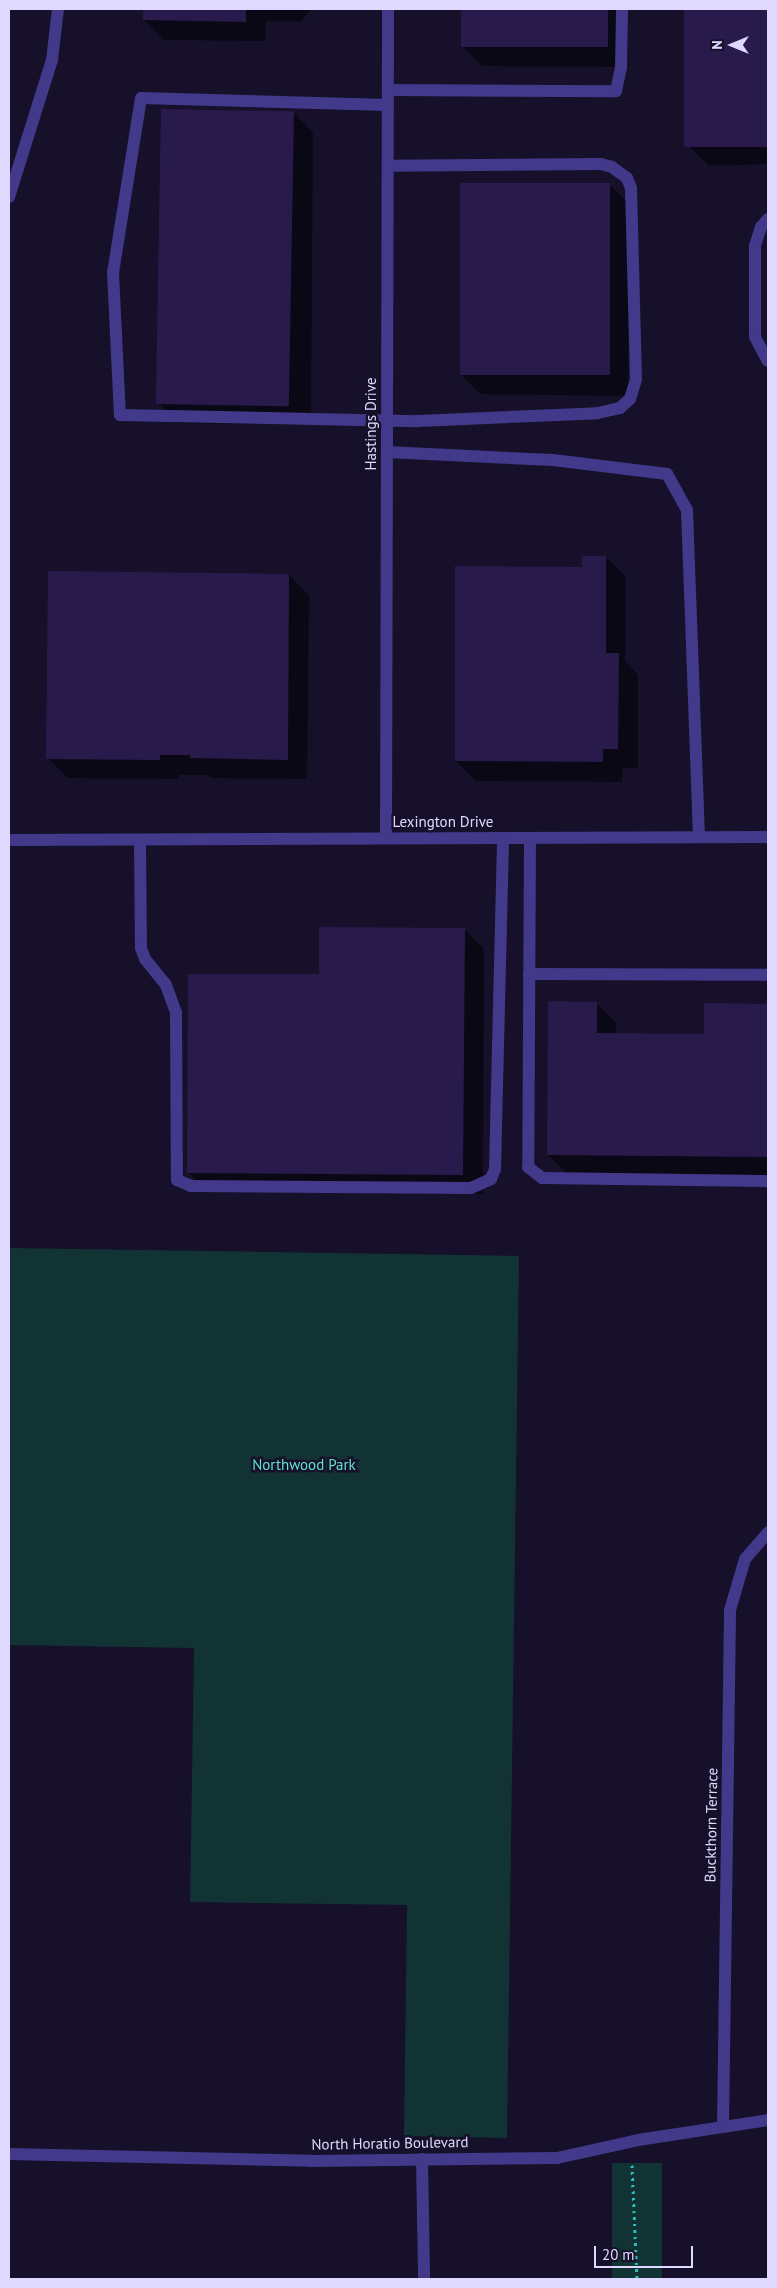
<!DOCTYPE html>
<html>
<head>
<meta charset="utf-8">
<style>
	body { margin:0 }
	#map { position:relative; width:777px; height:2288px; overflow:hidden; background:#16102a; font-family:"PT Sans",sans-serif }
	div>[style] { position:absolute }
	.green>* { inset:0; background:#123334; transform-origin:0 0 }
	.shadow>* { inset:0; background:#0007 }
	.building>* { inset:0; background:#281b4c; transform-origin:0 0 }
	.path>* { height:3px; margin-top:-1.5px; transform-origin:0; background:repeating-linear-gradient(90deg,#2cbfc0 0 2.5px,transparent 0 6.5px) }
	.minor>* { height:12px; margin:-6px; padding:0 6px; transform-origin:6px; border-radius:6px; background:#42398b }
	span { translate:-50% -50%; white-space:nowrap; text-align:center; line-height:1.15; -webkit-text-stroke:5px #16102a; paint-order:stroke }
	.street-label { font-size:15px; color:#e0d9ff }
	.park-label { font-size:15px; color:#5fe5cc }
	.frame { position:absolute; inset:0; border:10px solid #e0d9ff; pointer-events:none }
	.north { position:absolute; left:707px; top:20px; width:50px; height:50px; -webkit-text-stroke:4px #16102a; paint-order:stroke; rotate:270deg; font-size:14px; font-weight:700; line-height:20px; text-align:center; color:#e0d9ff }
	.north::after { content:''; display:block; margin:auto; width:18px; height:22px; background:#e0d9ff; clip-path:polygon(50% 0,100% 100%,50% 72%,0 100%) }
	.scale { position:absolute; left:594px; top:2246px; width:99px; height:22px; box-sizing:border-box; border:2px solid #e0d9ff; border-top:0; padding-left:6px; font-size:15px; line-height:18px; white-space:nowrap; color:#e0d9ff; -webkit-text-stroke:4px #16102a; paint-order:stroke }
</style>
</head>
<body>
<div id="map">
	<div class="green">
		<i style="clip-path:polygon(9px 1248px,519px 1256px,507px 2138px,404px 2136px,407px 1905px,190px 1902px,194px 1648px,9px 1645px)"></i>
		<i style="left:662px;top:2163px;width:116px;height:50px;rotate:90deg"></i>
	</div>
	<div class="shadow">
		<i style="clip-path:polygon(144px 9px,311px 9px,301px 22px,266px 21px,265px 41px,164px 40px,144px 20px)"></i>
		<i style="clip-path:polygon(462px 9px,628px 9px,627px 67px,482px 66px,462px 46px)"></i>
		<i style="clip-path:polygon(685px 9px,768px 9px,768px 164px,709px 166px,689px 146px)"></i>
		<i style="clip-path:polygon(293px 112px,313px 132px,311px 425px,179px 423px,159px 403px)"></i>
		<i style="clip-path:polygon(610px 185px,630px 205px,628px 396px,480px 394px,460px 374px)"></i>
		<i style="clip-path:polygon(606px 557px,626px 577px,625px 661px,638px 675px,638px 768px,623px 768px,622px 782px,476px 781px,456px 761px,583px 568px)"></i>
		<i style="clip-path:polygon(289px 575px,309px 595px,307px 779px,211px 778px,208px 775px,179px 775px,179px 779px,68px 778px,48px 758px)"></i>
		<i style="clip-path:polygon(464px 929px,484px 949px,483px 1194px,208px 1192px,188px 1172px,320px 976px)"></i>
		<i style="clip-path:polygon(596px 1003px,616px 1023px,616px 1035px,705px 1035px,705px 1005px,768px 1005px,768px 1176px,568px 1175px,548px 1155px)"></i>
	</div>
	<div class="building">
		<i style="clip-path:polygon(143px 9px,246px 9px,246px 22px,143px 20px)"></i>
		<i style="left:461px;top:9px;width:147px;height:38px"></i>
		<i style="left:684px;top:9px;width:84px;height:138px"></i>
		<i style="left:161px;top:109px;width:133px;height:295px;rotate:1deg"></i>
		<i style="left:460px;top:183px;width:150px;height:192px"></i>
		<i style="clip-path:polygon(582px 556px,606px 556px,606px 653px,619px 653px,618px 749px,603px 749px,603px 762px,455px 761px,455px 566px,582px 567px)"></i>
		<i style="clip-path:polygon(48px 571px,289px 574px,288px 760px,190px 758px,190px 755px,160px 755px,160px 760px,46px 759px)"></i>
		<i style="clip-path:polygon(319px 927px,465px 928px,463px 1175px,187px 1173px,188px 974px,319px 974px)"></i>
		<i style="clip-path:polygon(548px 1001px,597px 1002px,597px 1033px,704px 1034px,704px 1003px,768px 1004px,768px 1157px,547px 1155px)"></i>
	</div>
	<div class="path">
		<i style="left:632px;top:2165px;width:114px;rotate:87.5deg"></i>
	</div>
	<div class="minor">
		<i style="left:388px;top:90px;width:228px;rotate:0.3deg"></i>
		<i style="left:616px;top:91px;width:24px;rotate:-78deg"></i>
		<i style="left:621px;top:68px;width:59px;rotate:-89deg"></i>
		<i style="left:388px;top:105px;width:247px;rotate:-178.4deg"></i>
		<i style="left:141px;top:98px;width:177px;rotate:99.1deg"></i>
		<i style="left:113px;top:273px;width:142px;rotate:87.2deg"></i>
		<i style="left:120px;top:415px;width:298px;rotate:1.2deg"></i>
		<i style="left:418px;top:421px;width:180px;rotate:-2.5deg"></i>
		<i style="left:598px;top:413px;width:23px;rotate:-13deg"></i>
		<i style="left:620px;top:408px;width:13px;rotate:-42deg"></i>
		<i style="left:630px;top:399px;width:21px;rotate:-73deg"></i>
		<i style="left:636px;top:379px;width:191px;rotate:-91.5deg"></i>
		<i style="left:631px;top:188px;width:11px;rotate:-112deg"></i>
		<i style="left:627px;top:178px;width:19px;rotate:-144deg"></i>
		<i style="left:612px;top:167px;width:11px;rotate:-165deg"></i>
		<i style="left:601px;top:164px;width:213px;rotate:179.5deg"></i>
		<i style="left:9px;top:197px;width:144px;rotate:-72.6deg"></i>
		<i style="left:52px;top:60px;width:51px;rotate:-83.3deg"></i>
		<i style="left:768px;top:219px;width:11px;rotate:131deg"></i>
		<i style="left:761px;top:227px;width:20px;rotate:108deg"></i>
		<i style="left:755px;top:246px;width:91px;rotate:90deg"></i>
		<i style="left:755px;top:337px;width:27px;rotate:62deg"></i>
		<i style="left:387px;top:452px;width:166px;rotate:2.8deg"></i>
		<i style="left:553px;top:460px;width:115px;rotate:7deg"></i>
		<i style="left:667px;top:474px;width:41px;rotate:60.9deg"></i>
		<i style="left:687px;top:510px;width:327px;rotate:87.9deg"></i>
		<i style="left:386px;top:838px;width:829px;rotate:-89.86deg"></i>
		<i style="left:530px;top:838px;width:329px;rotate:90.3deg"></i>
		<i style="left:528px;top:1167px;width:18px;rotate:38deg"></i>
		<i style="left:542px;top:1178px;width:226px;rotate:0.8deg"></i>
		<i style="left:9px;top:840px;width:759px;rotate:-0.23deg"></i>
		<i style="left:140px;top:840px;width:108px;rotate:89.5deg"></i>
		<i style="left:141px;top:948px;width:12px;rotate:70deg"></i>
		<i style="left:145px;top:959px;width:33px;rotate:51deg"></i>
		<i style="left:166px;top:985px;width:29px;rotate:70deg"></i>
		<i style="left:176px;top:1012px;width:168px;rotate:89.7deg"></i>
		<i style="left:177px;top:1180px;width:15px;rotate:23deg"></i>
		<i style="left:191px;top:1186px;width:280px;rotate:0.4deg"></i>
		<i style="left:471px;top:1188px;width:22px;rotate:-24deg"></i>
		<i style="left:491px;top:1179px;width:11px;rotate:-68deg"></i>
		<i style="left:495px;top:1169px;width:331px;rotate:-88.6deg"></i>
		<i style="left:529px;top:974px;width:239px;rotate:0.2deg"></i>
		<i style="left:723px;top:2127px;width:517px;rotate:-89.22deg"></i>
		<i style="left:730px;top:1610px;width:53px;rotate:-73.6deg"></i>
		<i style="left:745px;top:1559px;width:35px;rotate:-49deg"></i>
		<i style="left:9px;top:2154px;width:302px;rotate:1.3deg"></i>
		<i style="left:311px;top:2161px;width:246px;rotate:-0.7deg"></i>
		<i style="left:557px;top:2158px;width:83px;rotate:-12.5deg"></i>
		<i style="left:638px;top:2140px;width:132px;rotate:-8.7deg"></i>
		<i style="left:422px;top:2159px;width:120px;rotate:89deg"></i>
	</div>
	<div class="street-label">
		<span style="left:371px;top:424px;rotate:-90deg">Hastings Drive</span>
		<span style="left:443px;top:822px">Lexington Drive</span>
		<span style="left:711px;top:1825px;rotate:-89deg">Buckthorn Terrace</span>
		<span style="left:390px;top:2143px;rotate:-1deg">North Horatio Boulevard</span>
	</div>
	<div class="park-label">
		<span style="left:304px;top:1465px">Northwood Park</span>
	</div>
	<div class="frame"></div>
	<div class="north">N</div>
	<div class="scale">20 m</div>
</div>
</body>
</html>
